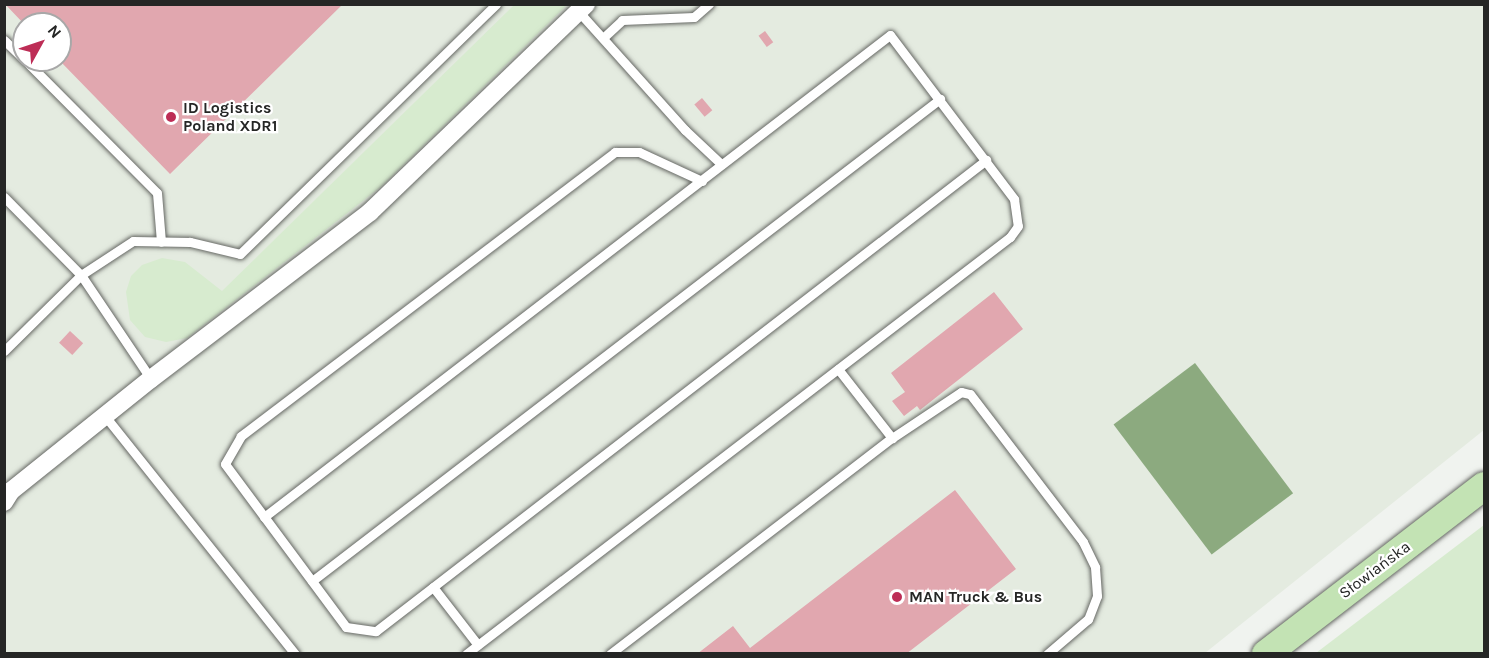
<!DOCTYPE html>
<html>
<head>
<meta charset="utf-8">
<style>
	body { margin:0 }
	#map { position:relative; width:1489px; height:658px; overflow:hidden; background:#f0f3ef; font-family:Karla,sans-serif }
	div>[style] { position:absolute }
	.built>* { inset:0; background:#e4ebe0 }
	.green>* { inset:0; background:#d7ebcf }
	.water>* { inset:0; background:#8caa7f; transform-origin:0 0 }
	.building>* { inset:0; background:#e1a7af; transform-origin:0 0 }
	.roads { filter:drop-shadow(0 0 2px #666864) drop-shadow(0 0 2px #666864) }
	.lane>* { height:9px; margin:-4.5px; padding:0 4.5px; transform-origin:4.5px; border-radius:4.5px; background:#fff }
	.street>* { height:18px; margin:-9px; padding:0 9px; transform-origin:9px; border-radius:9px; background:#fff }
	.primary>* { height:28px; margin:-14px; padding:0 14px; transform-origin:14px; border-radius:14px; background:#c3e3b4 }
	.dots>* { width:16px; height:16px; translate:-50% -50%; box-sizing:border-box; border:3px solid #fff; border-radius:50% }
	span { translate:-50% -50%; white-space:nowrap; text-align:center; line-height:1.15; -webkit-text-stroke:4.5px #fff; paint-order:stroke }
	.poi-label { font-size:16px; color:#252625; font-weight:700 }
	.left { translate:0 -50%; text-align:left }
	.street-label { font-size:16px; color:#252625 }
	.frame { position:absolute; inset:0; border:6px solid #252625; pointer-events:none }
	.north { position:absolute; left:12px; top:12px; width:60px; height:60px; box-sizing:border-box; background:#fff; border:2px solid #a8a8a8; border-radius:50%; rotate:50deg; font-size:16px; font-weight:700; line-height:24px; text-align:center; color:#252625 }
	.north::after { content:''; display:block; margin:auto; width:21px; height:27px; background:#bd2d56; clip-path:polygon(50% 0,100% 100%,50% 72%,0 100%) }
</style>
</head>
<body>
<div id="map">
	<div class="built">
		<i style="clip-path:polygon(evenodd,4px 5px,1484px 5px,1484px 430px,1205px 653px,5px 653px,4px 5px,24px 24px,60px 24px,60px 60px,24px 60px,24px 24px)"></i>
	</div>
	<div class="green">
		<i style="clip-path:polygon(514px 5px,567px 5px,382px 186px,187px 338px,166px 342px,145px 337px,130px 320px,126px 292px,131px 276px,142px 265px,162px 258px,185px 262px,222px 291px)"></i>
		<i style="clip-path:polygon(1484px 525px,1484px 653px,1316px 653px)"></i>
	</div>
	<div class="water">
		<i style="left:1195px;top:363px;width:163px;height:102px;rotate:53deg"></i>
	</div>
	<div class="building">
		<i style="clip-path:polygon(5px 4px,343px 4px,170px 174px,60px 61px,60px 24px,24px 24px)"></i>
		<i style="left:765px;top:31px;width:14px;height:8px;rotate:54deg"></i>
		<i style="left:702px;top:98px;width:16px;height:10px;rotate:50deg"></i>
		<i style="clip-path:polygon(994px 292px,1023px 329px,920px 410px,917px 406px,904px 416px,892px 401px,905px 392px,891px 373px)"></i>
		<i style="left:70px;top:331px;width:18px;height:16px;rotate:43deg"></i>
		<i style="clip-path:polygon(955px 490px,1016px 569px,906px 654px,697px 654px,733px 626px,750px 648px)"></i>
	</div>
	<div class="roads">
		<div class="lane">
			<i style="left:579px;top:12px;width:159px;rotate:48.1deg"></i>
			<i style="left:685px;top:130px;width:50px;rotate:43.4deg"></i>
			<i style="left:604px;top:37px;width:25px;rotate:-43deg"></i>
			<i style="left:622px;top:20px;width:72px;rotate:-2.4deg"></i>
			<i style="left:694px;top:17px;width:20px;rotate:-41deg"></i>
			<i style="left:4px;top:40px;width:28px;rotate:44deg"></i>
			<i style="left:25px;top:60px;width:187px;rotate:45.2deg"></i>
			<i style="left:157px;top:193px;width:49px;rotate:85.3deg"></i>
			<i style="left:702px;top:181px;width:69px;rotate:-155.3deg"></i>
			<i style="left:639px;top:152px;width:24px;rotate:180deg"></i>
			<i style="left:615px;top:152px;width:470px;rotate:142.8deg"></i>
			<i style="left:241px;top:436px;width:32px;rotate:120deg"></i>
			<i style="left:225px;top:464px;width:203px;rotate:53.4deg"></i>
			<i style="left:346px;top:627px;width:30px;rotate:8deg"></i>
			<i style="left:376px;top:631px;width:771px;rotate:-37.67deg"></i>
			<i style="left:4px;top:197px;width:110px;rotate:45.4deg"></i>
			<i style="left:81px;top:275px;width:125px;rotate:56.1deg"></i>
			<i style="left:4px;top:351px;width:108px;rotate:-44.6deg"></i>
			<i style="left:81px;top:275px;width:62px;rotate:-33.2deg"></i>
			<i style="left:133px;top:241px;width:57px;rotate:1deg"></i>
			<i style="left:190px;top:242px;width:51px;rotate:13.5deg"></i>
			<i style="left:240px;top:254px;width:358px;rotate:-44.3deg"></i>
			<i style="left:838px;top:369px;width:88px;rotate:52deg"></i>
			<i style="left:105px;top:416px;width:305px;rotate:51.4deg"></i>
			<i style="left:264px;top:517px;width:790px;rotate:-37.6deg"></i>
			<i style="left:890px;top:35px;width:206px;rotate:52.9deg"></i>
			<i style="left:1014px;top:199px;width:27px;rotate:82deg"></i>
			<i style="left:1018px;top:226px;width:14px;rotate:126deg"></i>
			<i style="left:1010px;top:237px;width:685px;rotate:142.53deg"></i>
			<i style="left:312px;top:581px;width:792px;rotate:-37.51deg"></i>
			<i style="left:433px;top:587px;width:73px;rotate:52.2deg"></i>
			<i style="left:610px;top:654px;width:355px;rotate:-37.5deg"></i>
			<i style="left:892px;top:438px;width:83px;rotate:-33.7deg"></i>
			<i style="left:961px;top:392px;width:9px;rotate:13deg"></i>
			<i style="left:970px;top:394px;width:186px;rotate:52.6deg"></i>
			<i style="left:1083px;top:542px;width:28px;rotate:64deg"></i>
			<i style="left:1095px;top:567px;width:29px;rotate:86deg"></i>
			<i style="left:1097px;top:596px;width:25px;rotate:111deg"></i>
			<i style="left:1088px;top:619px;width:54px;rotate:139.5deg"></i>
		</div>
		<div class="street">
			<i style="left:4px;top:502px;width:13px;rotate:-58deg"></i>
			<i style="left:11px;top:491px;width:179px;rotate:-38.7deg"></i>
			<i style="left:151px;top:379px;width:275px;rotate:-37.3deg"></i>
			<i style="left:370px;top:212px;width:300px;rotate:-43.9deg"></i>
		</div>
		<div class="primary">
			<i style="left:1266px;top:654px;width:275px;rotate:-37.6deg"></i>
		</div>
	</div>
	<div class="dots">
		<i style="left:171px;top:117px;background:#bd2d56"></i>
		<i style="left:897px;top:597px;background:#bd2d56"></i>
	</div>
	<div class="poi-label">
		<span class="left" style="left:183px;top:117px">ID Logistics<br>Poland XDR1</span>
		<span class="left" style="left:909px;top:597px">MAN Truck &amp; Bus</span>
	</div>
	<div class="street-label">
		<span style="left:1375px;top:570px;rotate:-37deg">Słowiańska</span>
	</div>
	<div class="frame"></div>
	<div class="north">N</div>
</div>
</body>
</html>
